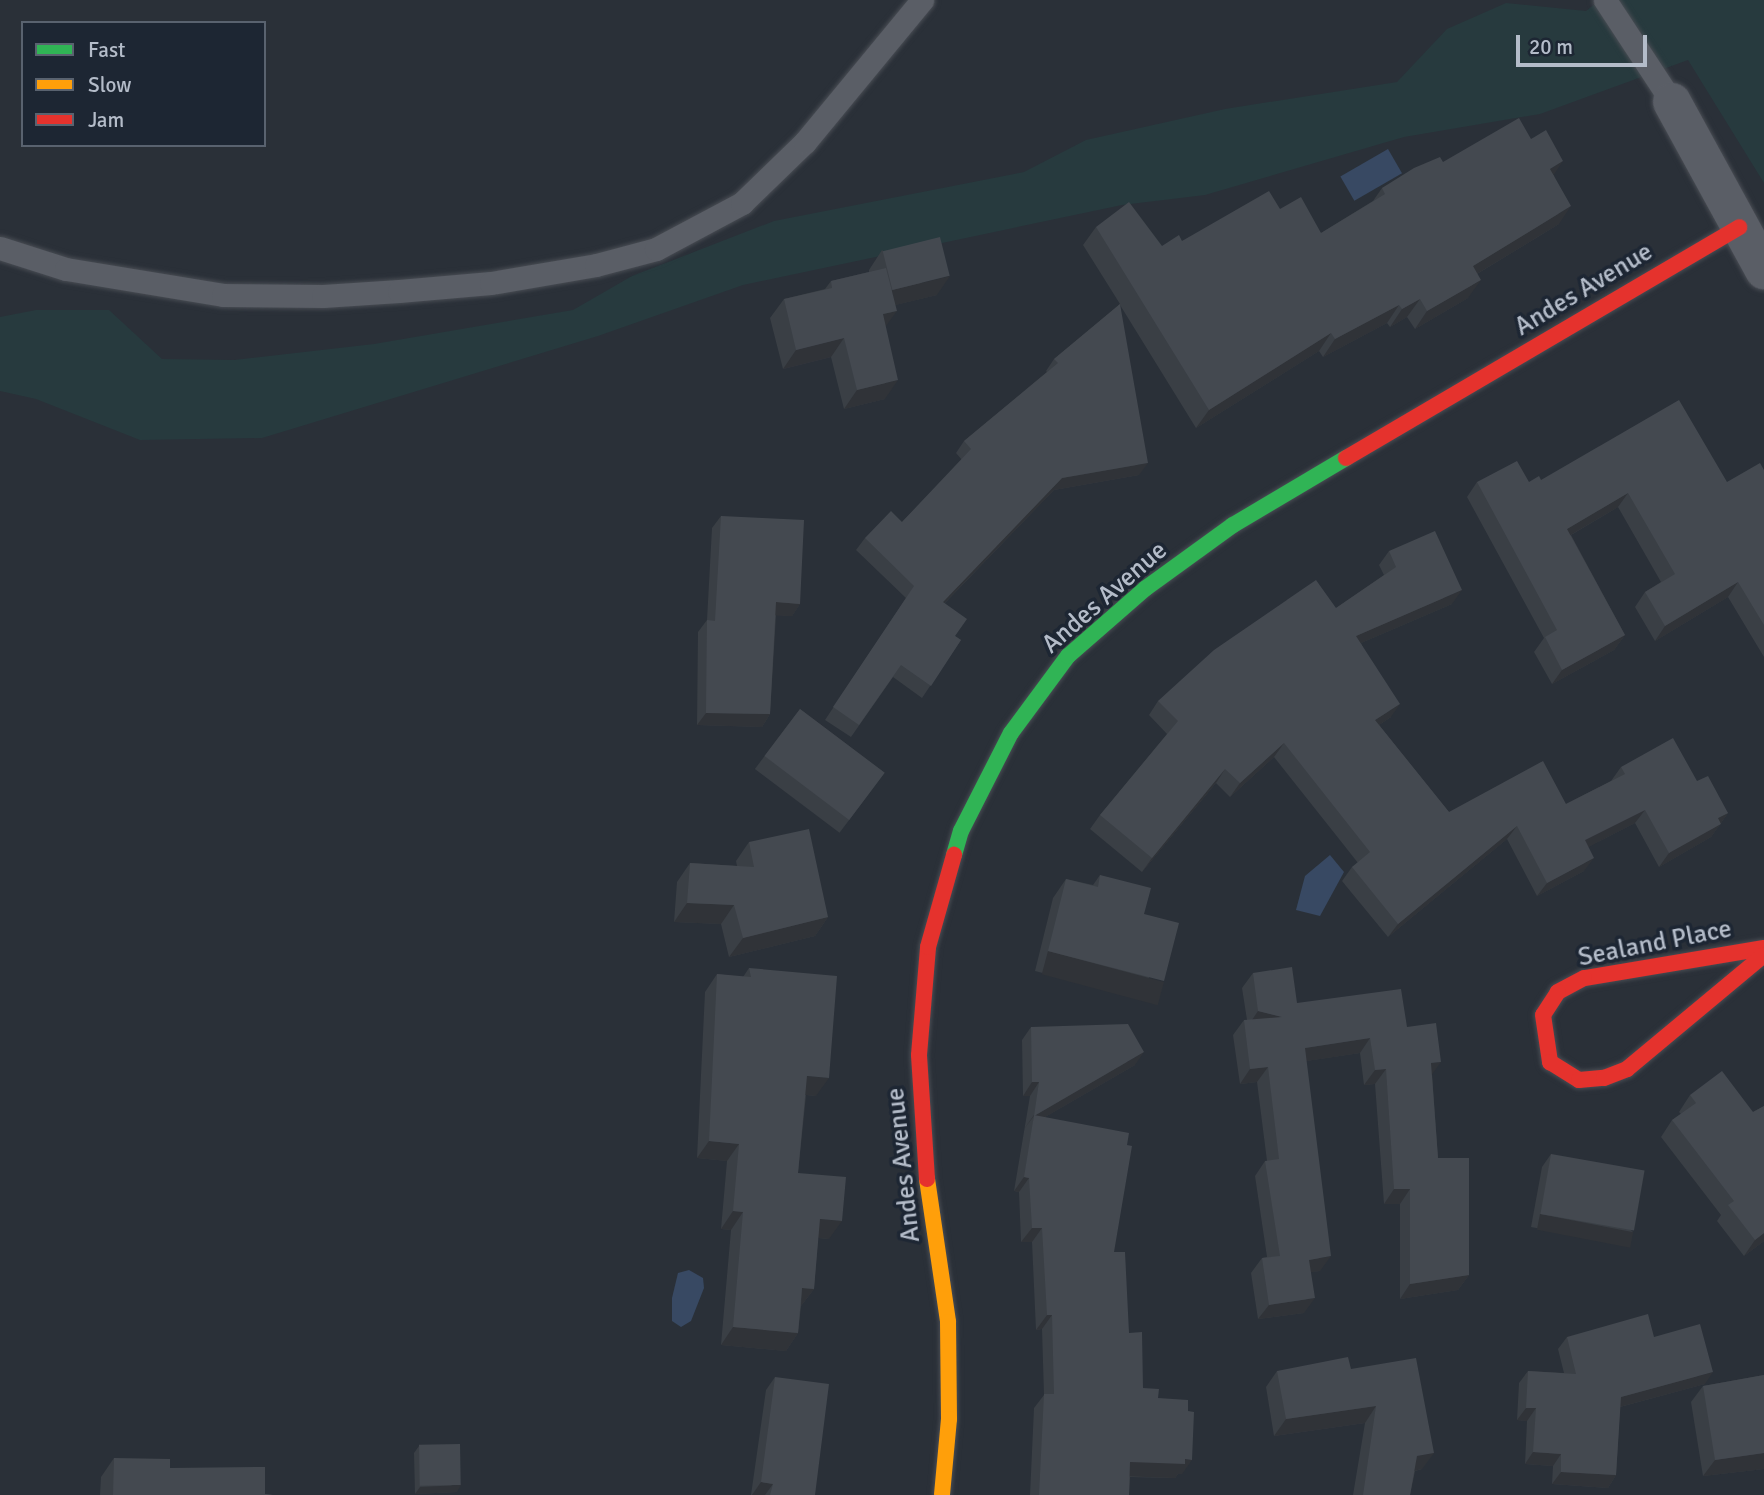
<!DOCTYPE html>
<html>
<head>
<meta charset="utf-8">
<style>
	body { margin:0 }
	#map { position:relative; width:1764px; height:1495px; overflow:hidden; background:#2a3038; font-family:Signika,sans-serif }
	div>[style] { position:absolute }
	.green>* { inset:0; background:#273a3e }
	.water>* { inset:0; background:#384963; transform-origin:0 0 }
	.roads { filter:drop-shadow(0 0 2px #484c53) drop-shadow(0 0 2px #484c53) }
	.lane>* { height:23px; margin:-11.5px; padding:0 11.5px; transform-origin:11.5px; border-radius:11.5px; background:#5a5e66 }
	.street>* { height:38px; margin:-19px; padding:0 19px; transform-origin:19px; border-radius:19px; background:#5a5e66 }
	.fast>* { height:16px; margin:-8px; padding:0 8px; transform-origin:8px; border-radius:8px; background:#30b455 }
	.slow>* { height:16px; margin:-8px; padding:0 8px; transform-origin:8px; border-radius:8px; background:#ff9f0a }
	.jam>* { height:16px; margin:-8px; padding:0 8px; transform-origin:8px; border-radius:8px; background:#e5322d }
	.wall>* { inset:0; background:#3a3f45; transform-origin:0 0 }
	.shaded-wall>* { inset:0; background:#303338; transform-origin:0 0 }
	.building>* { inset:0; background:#444950; transform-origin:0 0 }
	span { translate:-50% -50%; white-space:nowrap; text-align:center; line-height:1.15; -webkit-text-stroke:7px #1d2633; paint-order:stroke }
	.street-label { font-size:26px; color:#b4bcc9 }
	.legend { position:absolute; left:21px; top:21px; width:245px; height:126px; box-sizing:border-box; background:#1d2633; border:2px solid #59626f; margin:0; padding:9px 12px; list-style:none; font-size:21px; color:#b4bcc9 }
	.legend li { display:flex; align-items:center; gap:14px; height:35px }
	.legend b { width:35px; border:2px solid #59626f }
	.scale { position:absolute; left:1516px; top:35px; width:131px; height:32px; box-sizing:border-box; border:4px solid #b4bcc9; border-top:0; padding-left:9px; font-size:21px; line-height:24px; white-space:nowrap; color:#b4bcc9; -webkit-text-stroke:5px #1d2633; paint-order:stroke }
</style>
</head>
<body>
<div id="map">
	<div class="green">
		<i style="clip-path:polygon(1600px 0,1764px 0,1764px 183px,1688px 60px,1540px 114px,1404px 137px,1205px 195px,1122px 205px,743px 285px,598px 336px,262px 438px,140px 440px,36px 399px,0 391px,0 317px,36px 310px,109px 310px,162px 359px,234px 360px,374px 344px,573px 310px,632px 276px,774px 221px,1024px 172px,1086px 140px,1225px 109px,1397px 82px,1447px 29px,1506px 3px,1586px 11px)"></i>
	</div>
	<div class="water">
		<i style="left:1388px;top:149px;width:28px;height:55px;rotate:60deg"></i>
		<i style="clip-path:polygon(1330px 855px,1344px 872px,1320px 916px,1296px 910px,1305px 876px)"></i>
		<i style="clip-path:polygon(689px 1270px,703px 1278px,704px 1288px,691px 1321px,681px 1327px,672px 1321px,672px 1298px,678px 1273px)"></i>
	</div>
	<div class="roads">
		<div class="lane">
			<i style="left:1605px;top:0;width:122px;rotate:56.7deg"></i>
			<i style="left:0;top:248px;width:69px;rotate:17.7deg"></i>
			<i style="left:66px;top:269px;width:159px;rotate:9.4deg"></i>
			<i style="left:223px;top:295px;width:100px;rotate:0.6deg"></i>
			<i style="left:323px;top:296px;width:76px;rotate:-3.8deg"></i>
			<i style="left:399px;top:291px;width:92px;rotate:-5deg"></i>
			<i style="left:491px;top:283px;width:107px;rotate:-9.7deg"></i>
			<i style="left:596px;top:265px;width:62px;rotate:-14.9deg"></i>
			<i style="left:656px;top:249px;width:98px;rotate:-28.1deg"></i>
			<i style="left:742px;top:203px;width:88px;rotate:-44.1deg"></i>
			<i style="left:805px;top:142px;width:184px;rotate:-50.5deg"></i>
		</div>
		<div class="street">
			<i style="left:1672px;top:102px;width:192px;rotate:61.3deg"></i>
		</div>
		<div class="fast">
			<i style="left:954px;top:855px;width:25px;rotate:-74deg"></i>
			<i style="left:961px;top:831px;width:110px;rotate:-63deg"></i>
			<i style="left:1011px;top:733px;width:96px;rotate:-53.5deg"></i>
			<i style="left:1068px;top:656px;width:103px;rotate:-41.1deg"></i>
			<i style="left:1146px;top:588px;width:107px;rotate:-35.9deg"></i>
			<i style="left:1233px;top:525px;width:131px;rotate:-30.7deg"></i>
		</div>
		<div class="slow">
			<i style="left:927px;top:1179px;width:145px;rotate:81.6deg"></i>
			<i style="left:948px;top:1322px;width:97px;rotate:89.4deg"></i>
			<i style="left:949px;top:1419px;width:76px;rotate:95.3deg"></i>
		</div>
		<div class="jam">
			<i style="left:1346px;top:458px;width:456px;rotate:-30.4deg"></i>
			<i style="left:1764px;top:948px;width:182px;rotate:170.5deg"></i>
			<i style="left:1584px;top:978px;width:30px;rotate:152deg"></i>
			<i style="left:1558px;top:992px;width:27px;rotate:123deg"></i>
			<i style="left:1543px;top:1015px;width:48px;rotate:81.5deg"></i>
			<i style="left:1550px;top:1062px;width:34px;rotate:32deg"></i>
			<i style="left:1579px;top:1080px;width:25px;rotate:-5deg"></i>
			<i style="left:1604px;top:1078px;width:25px;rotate:-21deg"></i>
			<i style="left:1627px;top:1069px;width:178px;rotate:-39.8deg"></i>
			<i style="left:927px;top:1179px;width:124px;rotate:-93.7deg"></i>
			<i style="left:919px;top:1055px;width:108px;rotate:-85.2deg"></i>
			<i style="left:928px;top:947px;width:96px;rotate:-74.2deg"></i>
		</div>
	</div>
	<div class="wall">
		<i style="clip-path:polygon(1443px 162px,1554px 175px,1559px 224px,1477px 274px,1468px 298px,1415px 329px,1407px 317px,1390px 327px,1387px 323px,1323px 357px,1319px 351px,1196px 428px,1120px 305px,1139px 475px,1054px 490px,945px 603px,955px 636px,961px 640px,922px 698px,893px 677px,851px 737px,825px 720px,906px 598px,856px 550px,865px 538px,902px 522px,962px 460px,956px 453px,964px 441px,1047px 372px,1046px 371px,1054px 359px,1120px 304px,1083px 245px,1096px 227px,1162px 246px,1182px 241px,1280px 209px,1321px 233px,1373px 201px,1382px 188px)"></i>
		<i style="clip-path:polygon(882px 250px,937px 295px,895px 305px,885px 327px,885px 399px,844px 409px,831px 357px,783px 369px,770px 318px,784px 299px,825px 289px,831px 281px,869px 272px,869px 270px)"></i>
		<i style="clip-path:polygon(1764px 470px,1764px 657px,1728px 597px,1655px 641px,1635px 607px,1645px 592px,1661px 582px,1618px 507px,1571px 535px,1625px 635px,1614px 650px,1552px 684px,1534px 652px,1544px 638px,1467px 497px,1477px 482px,1529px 482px,1541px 480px,1727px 482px)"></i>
		<i style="clip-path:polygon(721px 516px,800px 604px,792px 616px,776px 615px,770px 714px,762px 727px,697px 725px,698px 632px,707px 620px,712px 528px)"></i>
		<i style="clip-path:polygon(1389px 551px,1452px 604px,1361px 643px,1391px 717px,1379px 725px,1449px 812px,1566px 804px,1611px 781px,1621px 767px,1697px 781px,1728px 813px,1711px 837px,1659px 867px,1635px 823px,1588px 847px,1584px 871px,1537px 896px,1507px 839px,1388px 937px,1342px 881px,1352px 867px,1358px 863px,1274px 757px,1230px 797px,1216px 783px,1142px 872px,1090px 829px,1100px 815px,1167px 734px,1149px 715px,1158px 701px,1336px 608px,1384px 575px,1379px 565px)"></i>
		<i style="left:800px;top:709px;width:106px;height:75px;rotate:37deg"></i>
		<i style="clip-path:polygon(749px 842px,828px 917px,815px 936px,729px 957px,721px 924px,674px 922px,677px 882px,690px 863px,737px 866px,736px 861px)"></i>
		<i style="clip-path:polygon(1100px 875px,1144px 914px,1151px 1001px,1035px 971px,1053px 898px,1066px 879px,1093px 885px)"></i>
		<i style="clip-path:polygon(749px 968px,816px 1096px,806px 1095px,798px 1173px,829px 1239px,818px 1238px,814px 1289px,801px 1306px,798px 1333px,786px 1351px,721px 1345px,731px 1230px,721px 1229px,727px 1161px,697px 1158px,705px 992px,717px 974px,743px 977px)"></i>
		<i style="clip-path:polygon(1253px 973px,1297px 1003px,1407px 1027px,1432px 1074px,1438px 1158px,1469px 1275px,1458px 1290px,1400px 1299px,1400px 1204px,1384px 1204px,1375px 1084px,1364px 1085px,1360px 1053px,1306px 1061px,1320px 1271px,1311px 1272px,1304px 1313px,1258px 1319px,1251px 1273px,1262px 1258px,1267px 1257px,1255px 1176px,1265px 1161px,1267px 1161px,1257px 1082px,1240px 1084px,1233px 1035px,1244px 1020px,1247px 1020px,1242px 988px)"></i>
		<i style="clip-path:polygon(1031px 1027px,1135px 1065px,1045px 1117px,1114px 1252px,1129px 1333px,1143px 1388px,1158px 1398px,1182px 1474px,1178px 1474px,1175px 1478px,1130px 1477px,1129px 1495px,1030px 1495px,1034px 1408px,1044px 1395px,1042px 1329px,1036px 1330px,1032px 1242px,1021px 1242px,1019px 1192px,1014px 1191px,1030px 1096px,1023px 1096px,1022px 1040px)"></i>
		<i style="clip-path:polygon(1690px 1095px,1753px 1112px,1764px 1106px,1764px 1241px,1744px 1256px,1717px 1221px,1721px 1215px,1661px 1137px,1672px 1120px,1681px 1114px,1679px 1112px)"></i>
		<i style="clip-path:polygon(1551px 1154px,1633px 1232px,1624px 1245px,1531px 1227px,1542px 1167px)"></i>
		<i style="clip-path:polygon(1567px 1337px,1654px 1337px,1705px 1384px,1620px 1407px,1616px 1475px,1608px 1488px,1552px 1484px,1553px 1466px,1525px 1464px,1527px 1421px,1517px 1420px,1519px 1383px,1528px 1371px,1564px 1373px,1558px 1349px)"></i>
		<i style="clip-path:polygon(1351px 1369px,1422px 1469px,1415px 1471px,1410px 1495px,1353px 1495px,1365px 1423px,1274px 1436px,1266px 1387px,1277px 1371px)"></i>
		<i style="clip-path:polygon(1764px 1375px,1764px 1469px,1703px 1476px,1691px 1402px,1703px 1386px)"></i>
		<i style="clip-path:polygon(775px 1377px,815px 1495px,751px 1495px,766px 1390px)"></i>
		<i style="clip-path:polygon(419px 1446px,457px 1492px,415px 1494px,414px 1453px)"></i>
		<i style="clip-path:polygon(114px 1458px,170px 1468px,265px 1494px,273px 1495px,100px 1495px,101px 1477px)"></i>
	</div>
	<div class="shaded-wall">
		<i style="clip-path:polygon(1563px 161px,1551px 179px,1550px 169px)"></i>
		<i style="clip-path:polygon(1571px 206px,1559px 224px,1460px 284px,1473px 266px)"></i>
		<i style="clip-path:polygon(950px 276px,937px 295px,879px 309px,892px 290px)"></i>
		<i style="clip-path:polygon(1481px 280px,1468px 298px,1415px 329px,1427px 311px)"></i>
		<i style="clip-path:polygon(1420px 299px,1407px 317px,1390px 327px,1402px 309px)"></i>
		<i style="clip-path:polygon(1399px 305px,1387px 323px,1323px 357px,1335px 339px)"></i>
		<i style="clip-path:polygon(897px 311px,883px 330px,883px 314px)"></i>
		<i style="clip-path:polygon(1331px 333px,1319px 351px,1196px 428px,1209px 410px)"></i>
		<i style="clip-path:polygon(844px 338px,831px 357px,783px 369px,796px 350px)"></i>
		<i style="clip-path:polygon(898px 380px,885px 399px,844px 409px,857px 390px)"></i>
		<i style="clip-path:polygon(1148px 463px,1139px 475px,1054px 490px,934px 614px,943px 602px,1062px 478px)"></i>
		<i style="clip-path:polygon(1628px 493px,1618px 507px,1557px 543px,1567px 529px)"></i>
		<i style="clip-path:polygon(1738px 582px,1728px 597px,1655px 641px,1665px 626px)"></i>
		<i style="clip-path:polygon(1462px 590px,1452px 604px,1347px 649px,1356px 636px)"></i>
		<i style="clip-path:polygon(776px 602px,800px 604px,792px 616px,768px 615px)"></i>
		<i style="clip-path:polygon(1625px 635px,1614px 650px,1552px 684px,1562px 670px)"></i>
		<i style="clip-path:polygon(1400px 704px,1391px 717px,1365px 734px,1375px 720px)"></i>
		<i style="clip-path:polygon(706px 713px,770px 714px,762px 727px,697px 725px)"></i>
		<i style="clip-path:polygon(1284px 743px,1274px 757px,1230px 797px,1240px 783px)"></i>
		<i style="clip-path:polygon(1225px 769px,1216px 783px,1142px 872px,1152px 858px)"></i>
		<i style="clip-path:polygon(1645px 810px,1635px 823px,1575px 854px,1585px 840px)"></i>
		<i style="clip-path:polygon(1728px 813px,1711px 837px,1659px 867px,1669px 853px,1718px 818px)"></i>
		<i style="clip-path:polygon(1517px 826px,1507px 839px,1388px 937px,1398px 924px)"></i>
		<i style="clip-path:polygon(1594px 858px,1584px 871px,1537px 896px,1547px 883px)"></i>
		<i style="clip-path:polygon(687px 903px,734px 905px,721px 924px,674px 922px)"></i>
		<i style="clip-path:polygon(828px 917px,815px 936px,729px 957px,743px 938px)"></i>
		<i style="left:1048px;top:951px;width:120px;height:24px;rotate:15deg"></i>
		<i style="clip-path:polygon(1258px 1011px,1282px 1017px,1248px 1026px)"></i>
		<i style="clip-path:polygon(1370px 1038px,1360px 1053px,1294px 1063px,1305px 1048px)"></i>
		<i style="clip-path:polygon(1144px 1052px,1135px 1065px,1033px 1124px,1034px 1115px,1024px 1129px,1034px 1116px)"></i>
		<i style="clip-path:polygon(1441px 1062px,1430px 1077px,1431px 1063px)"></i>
		<i style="clip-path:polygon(1268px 1067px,1257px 1082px,1240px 1084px,1250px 1069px)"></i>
		<i style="clip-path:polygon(1386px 1069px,1375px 1084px,1364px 1085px,1375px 1070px)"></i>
		<i style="clip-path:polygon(807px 1076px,829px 1078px,816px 1096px,795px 1094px)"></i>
		<i style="clip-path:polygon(1032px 1082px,1039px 1082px,1030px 1096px,1023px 1096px)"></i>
		<i style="clip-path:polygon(709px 1141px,739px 1144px,727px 1161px,697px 1158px)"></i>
		<i style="clip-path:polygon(1024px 1177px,1029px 1178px,1019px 1192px,1014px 1191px)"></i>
		<i style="clip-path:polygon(1394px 1189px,1410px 1189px,1400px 1204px,1384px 1204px)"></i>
		<i style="clip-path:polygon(733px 1211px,743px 1212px,731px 1230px,721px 1229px)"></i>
		<i style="left:1540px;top:1214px;width:95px;height:16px;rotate:11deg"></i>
		<i style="clip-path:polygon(820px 1219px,842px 1221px,829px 1239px,808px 1237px)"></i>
		<i style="clip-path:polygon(1032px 1228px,1042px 1228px,1032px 1242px,1021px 1242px)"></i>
		<i style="clip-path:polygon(1764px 1233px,1764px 1241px,1744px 1256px,1755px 1240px)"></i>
		<i style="clip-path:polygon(1331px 1256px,1320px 1271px,1299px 1274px,1309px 1260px)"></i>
		<i style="clip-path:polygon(1469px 1275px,1458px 1290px,1400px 1299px,1410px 1284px)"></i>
		<i style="clip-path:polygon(802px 1288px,814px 1289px,801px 1306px)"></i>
		<i style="clip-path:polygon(1315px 1298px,1304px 1313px,1258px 1319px,1269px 1305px)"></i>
		<i style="clip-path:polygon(1047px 1315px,1052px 1315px,1042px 1329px,1036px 1330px)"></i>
		<i style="clip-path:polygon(733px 1327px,798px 1333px,786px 1351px,721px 1345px)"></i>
		<i style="clip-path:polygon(1713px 1372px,1705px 1384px,1612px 1409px,1621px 1397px)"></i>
		<i style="clip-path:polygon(1376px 1406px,1365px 1423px,1274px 1436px,1286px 1419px)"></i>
		<i style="clip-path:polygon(1526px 1408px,1536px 1408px,1527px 1421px,1517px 1420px)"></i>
		<i style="clip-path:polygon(1533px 1452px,1561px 1454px,1553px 1466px,1525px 1464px)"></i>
		<i style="clip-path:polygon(1434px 1453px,1422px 1469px,1405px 1473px,1417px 1456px)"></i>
		<i style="clip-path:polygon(1764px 1453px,1764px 1469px,1703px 1476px,1715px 1460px)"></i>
		<i style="clip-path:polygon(1185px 1459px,1192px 1460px,1182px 1474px,1178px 1474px,1175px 1478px,1120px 1476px,1130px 1462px)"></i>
		<i style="clip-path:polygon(1561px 1472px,1616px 1475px,1608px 1488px,1552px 1484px)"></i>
		<i style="clip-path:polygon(761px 1482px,773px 1484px,765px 1495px,752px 1495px)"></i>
		<i style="clip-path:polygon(461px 1485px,457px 1492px,415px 1494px,420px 1487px)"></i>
	</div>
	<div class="building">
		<i style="clip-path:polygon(1519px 118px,1531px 139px,1546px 130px,1563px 161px,1550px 169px,1571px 206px,1473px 266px,1481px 280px,1427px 311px,1420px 299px,1402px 309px,1399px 305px,1335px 339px,1331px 333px,1209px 410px,1096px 227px,1129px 202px,1162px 246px,1179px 235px,1182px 241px,1269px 191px,1280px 209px,1301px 197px,1321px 233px,1385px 194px,1382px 188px,1414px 168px,1440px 157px,1443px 162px)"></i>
		<i style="left:940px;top:237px;width:40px;height:59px;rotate:76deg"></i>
		<i style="clip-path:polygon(886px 268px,897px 311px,883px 314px,898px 380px,857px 390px,844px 338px,796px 350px,784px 299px,832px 288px,831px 281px)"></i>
		<i style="clip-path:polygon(1120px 304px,1148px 463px,1062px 478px,943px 602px,967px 619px,955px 636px,961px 640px,931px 686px,901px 665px,859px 725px,833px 707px,914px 586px,865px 538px,891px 511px,902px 522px,971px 449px,964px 441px,1058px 363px,1054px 359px)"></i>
		<i style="clip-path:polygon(1679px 400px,1727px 482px,1760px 463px,1764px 470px,1764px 625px,1738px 582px,1665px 626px,1645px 592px,1675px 574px,1628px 493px,1567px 529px,1625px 635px,1562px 670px,1545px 637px,1557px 630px,1477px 482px,1517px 461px,1529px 482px,1539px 476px,1541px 480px)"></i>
		<i style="clip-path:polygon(721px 516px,804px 520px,800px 604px,776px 602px,770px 714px,706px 713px,707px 620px,715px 621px)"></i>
		<i style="clip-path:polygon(1435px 531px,1462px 590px,1356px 636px,1400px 704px,1375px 720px,1449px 812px,1543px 761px,1566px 804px,1625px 774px,1621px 767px,1673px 738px,1697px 781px,1708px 776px,1728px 813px,1718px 818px,1721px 824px,1669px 853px,1645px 810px,1585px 840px,1594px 858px,1547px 883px,1517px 826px,1398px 924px,1352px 867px,1370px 852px,1284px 743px,1240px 783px,1225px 769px,1152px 858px,1100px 815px,1178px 721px,1158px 701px,1214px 650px,1316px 580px,1336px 608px,1396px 567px,1389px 551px)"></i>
		<i style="left:800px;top:709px;width:106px;height:59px;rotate:37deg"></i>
		<i style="clip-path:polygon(809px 829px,828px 917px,743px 938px,734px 905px,687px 903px,690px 863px,754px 867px,749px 842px)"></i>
		<i style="clip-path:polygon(1100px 875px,1151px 888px,1144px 914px,1179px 923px,1164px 981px,1048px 951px,1066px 879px,1098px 887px)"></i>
		<i style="clip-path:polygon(1292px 967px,1297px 1003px,1401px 989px,1407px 1027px,1436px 1023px,1441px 1062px,1431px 1063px,1438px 1158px,1469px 1158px,1469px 1275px,1410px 1284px,1410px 1189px,1394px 1189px,1386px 1069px,1375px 1070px,1370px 1038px,1305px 1048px,1331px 1256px,1309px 1260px,1315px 1298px,1269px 1305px,1262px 1258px,1280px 1256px,1265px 1161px,1279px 1159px,1268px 1067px,1250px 1069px,1244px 1020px,1282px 1017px,1258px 1011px,1253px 973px)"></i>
		<i style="clip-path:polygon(749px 968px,837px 976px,829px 1078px,807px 1076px,798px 1173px,846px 1177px,842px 1221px,820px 1219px,814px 1289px,802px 1288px,798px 1333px,733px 1327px,743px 1212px,733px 1211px,739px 1144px,709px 1141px,717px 974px,751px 977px)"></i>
		<i style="clip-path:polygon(1128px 1024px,1144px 1052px,1034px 1116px,1039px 1082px,1032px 1082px,1031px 1027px)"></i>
		<i style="clip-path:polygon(1722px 1071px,1753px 1112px,1764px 1106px,1764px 1233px,1755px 1240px,1728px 1205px,1734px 1201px,1672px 1120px,1696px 1103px,1690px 1095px)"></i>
		<i style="clip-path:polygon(1034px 1115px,1129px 1133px,1127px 1145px,1132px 1146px,1114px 1252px,1125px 1252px,1129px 1333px,1142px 1332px,1143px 1388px,1159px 1389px,1158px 1398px,1188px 1400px,1188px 1411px,1194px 1412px,1192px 1460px,1185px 1459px,1185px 1464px,1130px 1462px,1129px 1495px,1039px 1495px,1044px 1394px,1054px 1394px,1052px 1315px,1047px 1315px,1042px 1228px,1032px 1228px,1029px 1178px,1024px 1177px)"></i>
		<i style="left:1551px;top:1154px;width:95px;height:61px;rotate:10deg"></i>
		<i style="clip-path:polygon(1648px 1314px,1654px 1337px,1700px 1324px,1713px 1372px,1621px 1397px,1616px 1475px,1561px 1472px,1561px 1454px,1533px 1452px,1536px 1408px,1526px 1408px,1528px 1371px,1576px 1374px,1567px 1337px)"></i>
		<i style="clip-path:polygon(1348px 1357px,1351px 1369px,1416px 1358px,1434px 1453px,1417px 1456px,1410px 1495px,1363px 1495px,1376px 1406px,1286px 1419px,1277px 1371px)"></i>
		<i style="clip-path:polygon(1764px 1375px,1764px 1453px,1715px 1460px,1703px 1386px)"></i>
		<i style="clip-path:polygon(775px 1377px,829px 1384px,815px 1495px,770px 1495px,773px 1484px,761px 1482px)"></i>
		<i style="left:460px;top:1444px;width:41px;height:41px;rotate:89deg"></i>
		<i style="clip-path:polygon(114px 1458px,170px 1459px,170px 1468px,265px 1467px,265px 1494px,273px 1495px,113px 1495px)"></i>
	</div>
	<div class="street-label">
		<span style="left:1584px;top:290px;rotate:-31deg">Andes Avenue</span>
		<span style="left:1105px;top:598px;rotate:-41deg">Andes Avenue</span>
		<span style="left:1655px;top:944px;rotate:-11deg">Sealand Place</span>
		<span style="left:904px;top:1165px;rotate:-96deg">Andes Avenue</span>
	</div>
	<ul class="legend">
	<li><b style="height:9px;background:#30b455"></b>Fast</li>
	<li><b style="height:9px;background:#ff9f0a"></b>Slow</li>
	<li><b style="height:9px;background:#e5322d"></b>Jam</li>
	</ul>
	<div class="scale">20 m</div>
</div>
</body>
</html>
